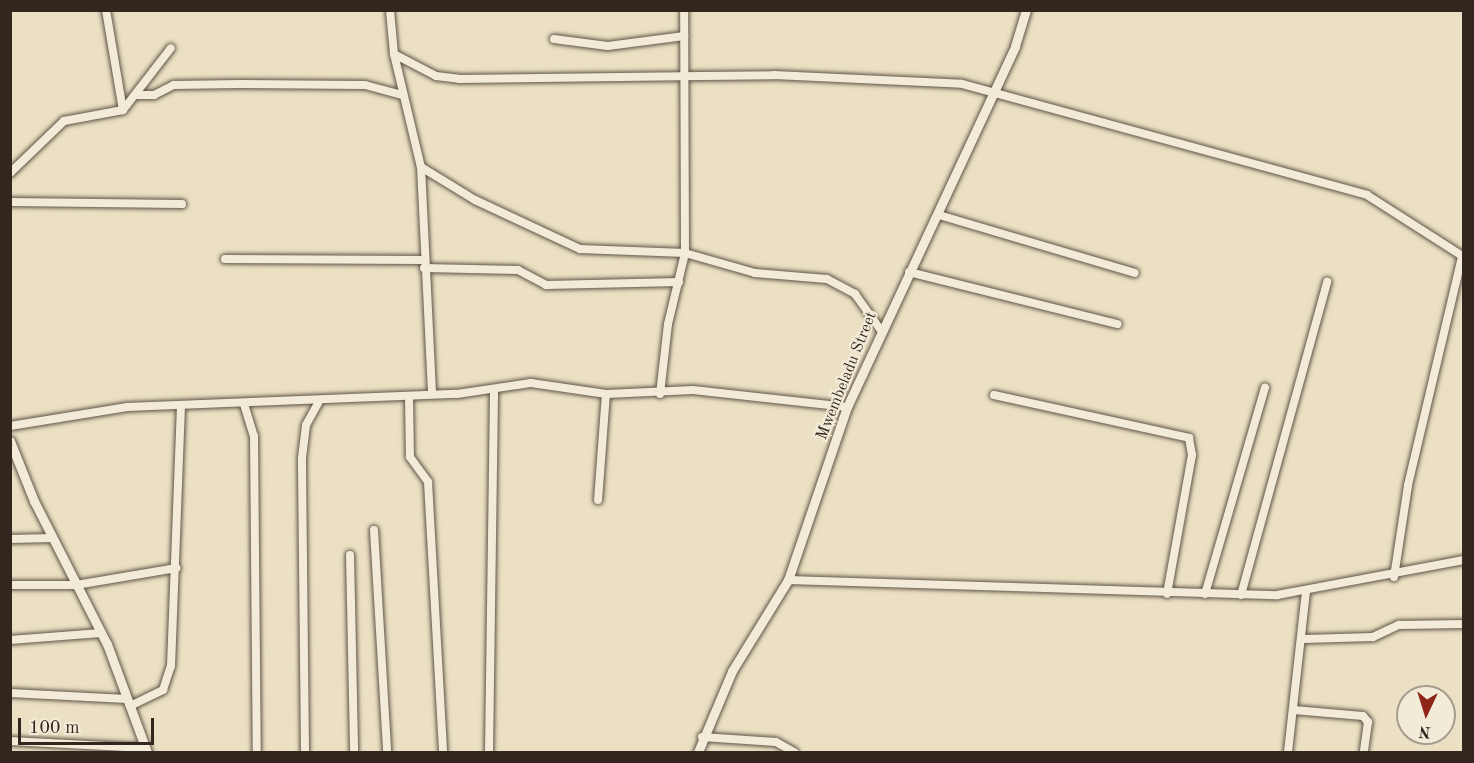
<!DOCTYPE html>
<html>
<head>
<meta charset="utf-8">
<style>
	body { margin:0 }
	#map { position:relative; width:1474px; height:763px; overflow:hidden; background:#ebe0c3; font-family:"Old Standard TT",serif }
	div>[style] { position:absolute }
	.roads { filter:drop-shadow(0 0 2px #605447) drop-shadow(0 0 2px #605447) }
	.minor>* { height:8px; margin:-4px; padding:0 4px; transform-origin:4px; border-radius:4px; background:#f2ebd8 }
	.tertiary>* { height:9px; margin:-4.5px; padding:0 4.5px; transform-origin:4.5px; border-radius:4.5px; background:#f2ebd8 }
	span { translate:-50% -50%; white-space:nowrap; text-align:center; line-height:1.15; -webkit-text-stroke:4.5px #f2ebd8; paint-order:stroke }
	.street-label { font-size:16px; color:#32261e }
	.frame { position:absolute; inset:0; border:12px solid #32261e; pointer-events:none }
	.north { position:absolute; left:1396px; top:685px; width:60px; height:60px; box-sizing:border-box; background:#f2ebd8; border:2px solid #a59c8e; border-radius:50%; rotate:184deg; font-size:16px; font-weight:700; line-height:24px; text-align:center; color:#32261e }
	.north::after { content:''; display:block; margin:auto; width:21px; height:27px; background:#8f2418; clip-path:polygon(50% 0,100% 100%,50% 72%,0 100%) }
	.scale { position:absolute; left:18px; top:718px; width:136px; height:27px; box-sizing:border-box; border:3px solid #32261e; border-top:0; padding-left:8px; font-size:18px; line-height:21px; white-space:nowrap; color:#32261e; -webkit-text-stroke:4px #f2ebd8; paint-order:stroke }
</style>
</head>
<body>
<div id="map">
	<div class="roads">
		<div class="minor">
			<i style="left:106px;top:10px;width:101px;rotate:80.4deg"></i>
			<i style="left:390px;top:10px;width:44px;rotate:84.8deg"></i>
			<i style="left:394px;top:54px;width:116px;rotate:76.6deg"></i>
			<i style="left:421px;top:167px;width:227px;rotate:87.2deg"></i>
			<i style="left:554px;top:39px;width:54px;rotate:7.4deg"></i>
			<i style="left:608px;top:46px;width:77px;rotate:-7.5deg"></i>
			<i style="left:394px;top:54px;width:47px;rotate:27.6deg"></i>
			<i style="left:436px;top:76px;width:23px;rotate:7deg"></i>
			<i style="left:459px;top:79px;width:315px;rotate:-0.7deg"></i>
			<i style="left:774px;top:75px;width:188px;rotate:2.7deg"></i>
			<i style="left:962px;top:84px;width:420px;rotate:15.3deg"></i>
			<i style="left:1367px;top:195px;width:115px;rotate:32.6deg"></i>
			<i style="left:137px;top:95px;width:17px"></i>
			<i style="left:154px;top:95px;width:22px;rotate:-27deg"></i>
			<i style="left:174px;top:85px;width:66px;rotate:-0.9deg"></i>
			<i style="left:240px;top:84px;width:125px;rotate:0.5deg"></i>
			<i style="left:365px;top:85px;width:39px;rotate:15deg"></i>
			<i style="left:421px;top:167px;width:63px;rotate:31.4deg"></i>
			<i style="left:475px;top:200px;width:116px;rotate:25deg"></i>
			<i style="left:580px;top:249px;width:105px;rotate:2.2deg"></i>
			<i style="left:685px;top:253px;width:73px;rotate:15.9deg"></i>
			<i style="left:755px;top:273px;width:72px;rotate:4.8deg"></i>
			<i style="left:827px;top:279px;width:32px;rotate:28deg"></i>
			<i style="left:855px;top:294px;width:43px;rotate:54.5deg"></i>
			<i style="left:10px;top:173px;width:75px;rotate:-43.9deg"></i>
			<i style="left:64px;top:121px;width:60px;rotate:-10.6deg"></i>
			<i style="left:123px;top:110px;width:78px;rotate:-52.3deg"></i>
			<i style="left:10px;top:202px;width:172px;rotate:0.7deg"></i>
			<i style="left:939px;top:215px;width:204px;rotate:16.5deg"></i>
			<i style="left:225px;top:259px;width:199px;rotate:0.3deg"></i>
			<i style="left:424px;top:268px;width:94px;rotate:1.2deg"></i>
			<i style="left:518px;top:270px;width:32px;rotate:28deg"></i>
			<i style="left:546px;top:285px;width:133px;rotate:-1.3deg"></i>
			<i style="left:909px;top:272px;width:215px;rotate:14deg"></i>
			<i style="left:660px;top:394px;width:70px;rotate:-83.5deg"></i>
			<i style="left:668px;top:324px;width:73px;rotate:-76.5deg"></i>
			<i style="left:685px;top:253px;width:243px;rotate:-90.2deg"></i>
			<i style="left:994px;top:395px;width:200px;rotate:12.4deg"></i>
			<i style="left:1189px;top:438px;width:17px;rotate:80deg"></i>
			<i style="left:1192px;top:455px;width:141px;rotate:100.2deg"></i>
			<i style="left:409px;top:396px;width:61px;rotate:89.1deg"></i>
			<i style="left:410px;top:457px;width:31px;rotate:54deg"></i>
			<i style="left:428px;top:482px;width:270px;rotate:86.8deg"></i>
			<i style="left:244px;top:404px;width:34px;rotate:73deg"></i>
			<i style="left:254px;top:436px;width:316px;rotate:89.5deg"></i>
			<i style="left:10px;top:426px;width:119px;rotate:-9.2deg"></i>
			<i style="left:127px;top:407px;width:330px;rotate:-2.3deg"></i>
			<i style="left:457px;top:394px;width:75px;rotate:-8.5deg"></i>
			<i style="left:531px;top:383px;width:76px;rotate:8.3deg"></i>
			<i style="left:606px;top:394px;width:87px;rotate:-2.6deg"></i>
			<i style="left:693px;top:390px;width:155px;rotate:6.3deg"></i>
			<i style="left:598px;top:500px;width:106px;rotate:-85.7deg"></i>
			<i style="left:374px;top:530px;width:222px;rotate:86.6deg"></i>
			<i style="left:10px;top:539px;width:43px;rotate:-1.3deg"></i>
			<i style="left:350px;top:555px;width:197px;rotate:88.8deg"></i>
			<i style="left:1394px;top:577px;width:93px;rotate:-81.3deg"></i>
			<i style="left:1408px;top:485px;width:235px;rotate:-76.7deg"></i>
			<i style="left:788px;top:580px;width:489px;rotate:1.8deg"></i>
			<i style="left:1277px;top:595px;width:190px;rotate:-10.6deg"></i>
			<i style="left:10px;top:585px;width:66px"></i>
			<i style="left:76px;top:585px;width:102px;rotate:-9.6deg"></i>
			<i style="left:1205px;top:594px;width:215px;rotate:-73.8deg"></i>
			<i style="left:1241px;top:595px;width:325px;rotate:-74.6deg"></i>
			<i style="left:1304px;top:639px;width:69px;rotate:-1.7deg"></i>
			<i style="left:1373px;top:637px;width:29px;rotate:-25deg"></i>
			<i style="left:1399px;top:625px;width:65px;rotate:-0.9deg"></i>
			<i style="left:10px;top:640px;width:91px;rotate:-4.4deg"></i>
			<i style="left:10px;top:693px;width:117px;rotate:2.9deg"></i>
			<i style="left:130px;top:706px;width:37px;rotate:-26deg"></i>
			<i style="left:163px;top:690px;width:25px;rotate:-72deg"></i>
			<i style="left:171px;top:666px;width:260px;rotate:-87.8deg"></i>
			<i style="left:1294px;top:710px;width:69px;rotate:5deg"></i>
			<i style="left:1363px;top:716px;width:8px;rotate:50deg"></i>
			<i style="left:1368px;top:722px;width:30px;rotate:98deg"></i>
			<i style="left:702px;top:737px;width:74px;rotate:3.9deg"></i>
			<i style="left:776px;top:742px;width:21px;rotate:29deg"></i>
			<i style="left:10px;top:741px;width:135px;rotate:3deg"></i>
			<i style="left:305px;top:752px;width:294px;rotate:-90.6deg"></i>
			<i style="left:302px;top:458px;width:33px;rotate:-83deg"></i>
			<i style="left:306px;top:425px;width:25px;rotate:-61deg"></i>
			<i style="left:489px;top:752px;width:360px;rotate:-89.2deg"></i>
			<i style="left:1288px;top:752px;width:162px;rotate:-83.6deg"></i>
		</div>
		<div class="tertiary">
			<i style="left:10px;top:441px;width:65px;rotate:68.2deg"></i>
			<i style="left:34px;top:501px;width:161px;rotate:63deg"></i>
			<i style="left:107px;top:644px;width:115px;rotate:69.7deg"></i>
			<i style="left:698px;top:752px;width:88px;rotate:-67.2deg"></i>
			<i style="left:732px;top:671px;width:107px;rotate:-58.4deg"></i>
			<i style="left:788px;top:580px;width:183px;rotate:-71.2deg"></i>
			<i style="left:847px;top:407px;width:398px;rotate:-65deg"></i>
			<i style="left:1015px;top:46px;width:38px;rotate:-73deg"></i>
		</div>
	</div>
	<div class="street-label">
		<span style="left:847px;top:376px;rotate:-68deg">Mwembeladu Street</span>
	</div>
	<div class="frame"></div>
	<div class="north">N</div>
	<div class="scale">100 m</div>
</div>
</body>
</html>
